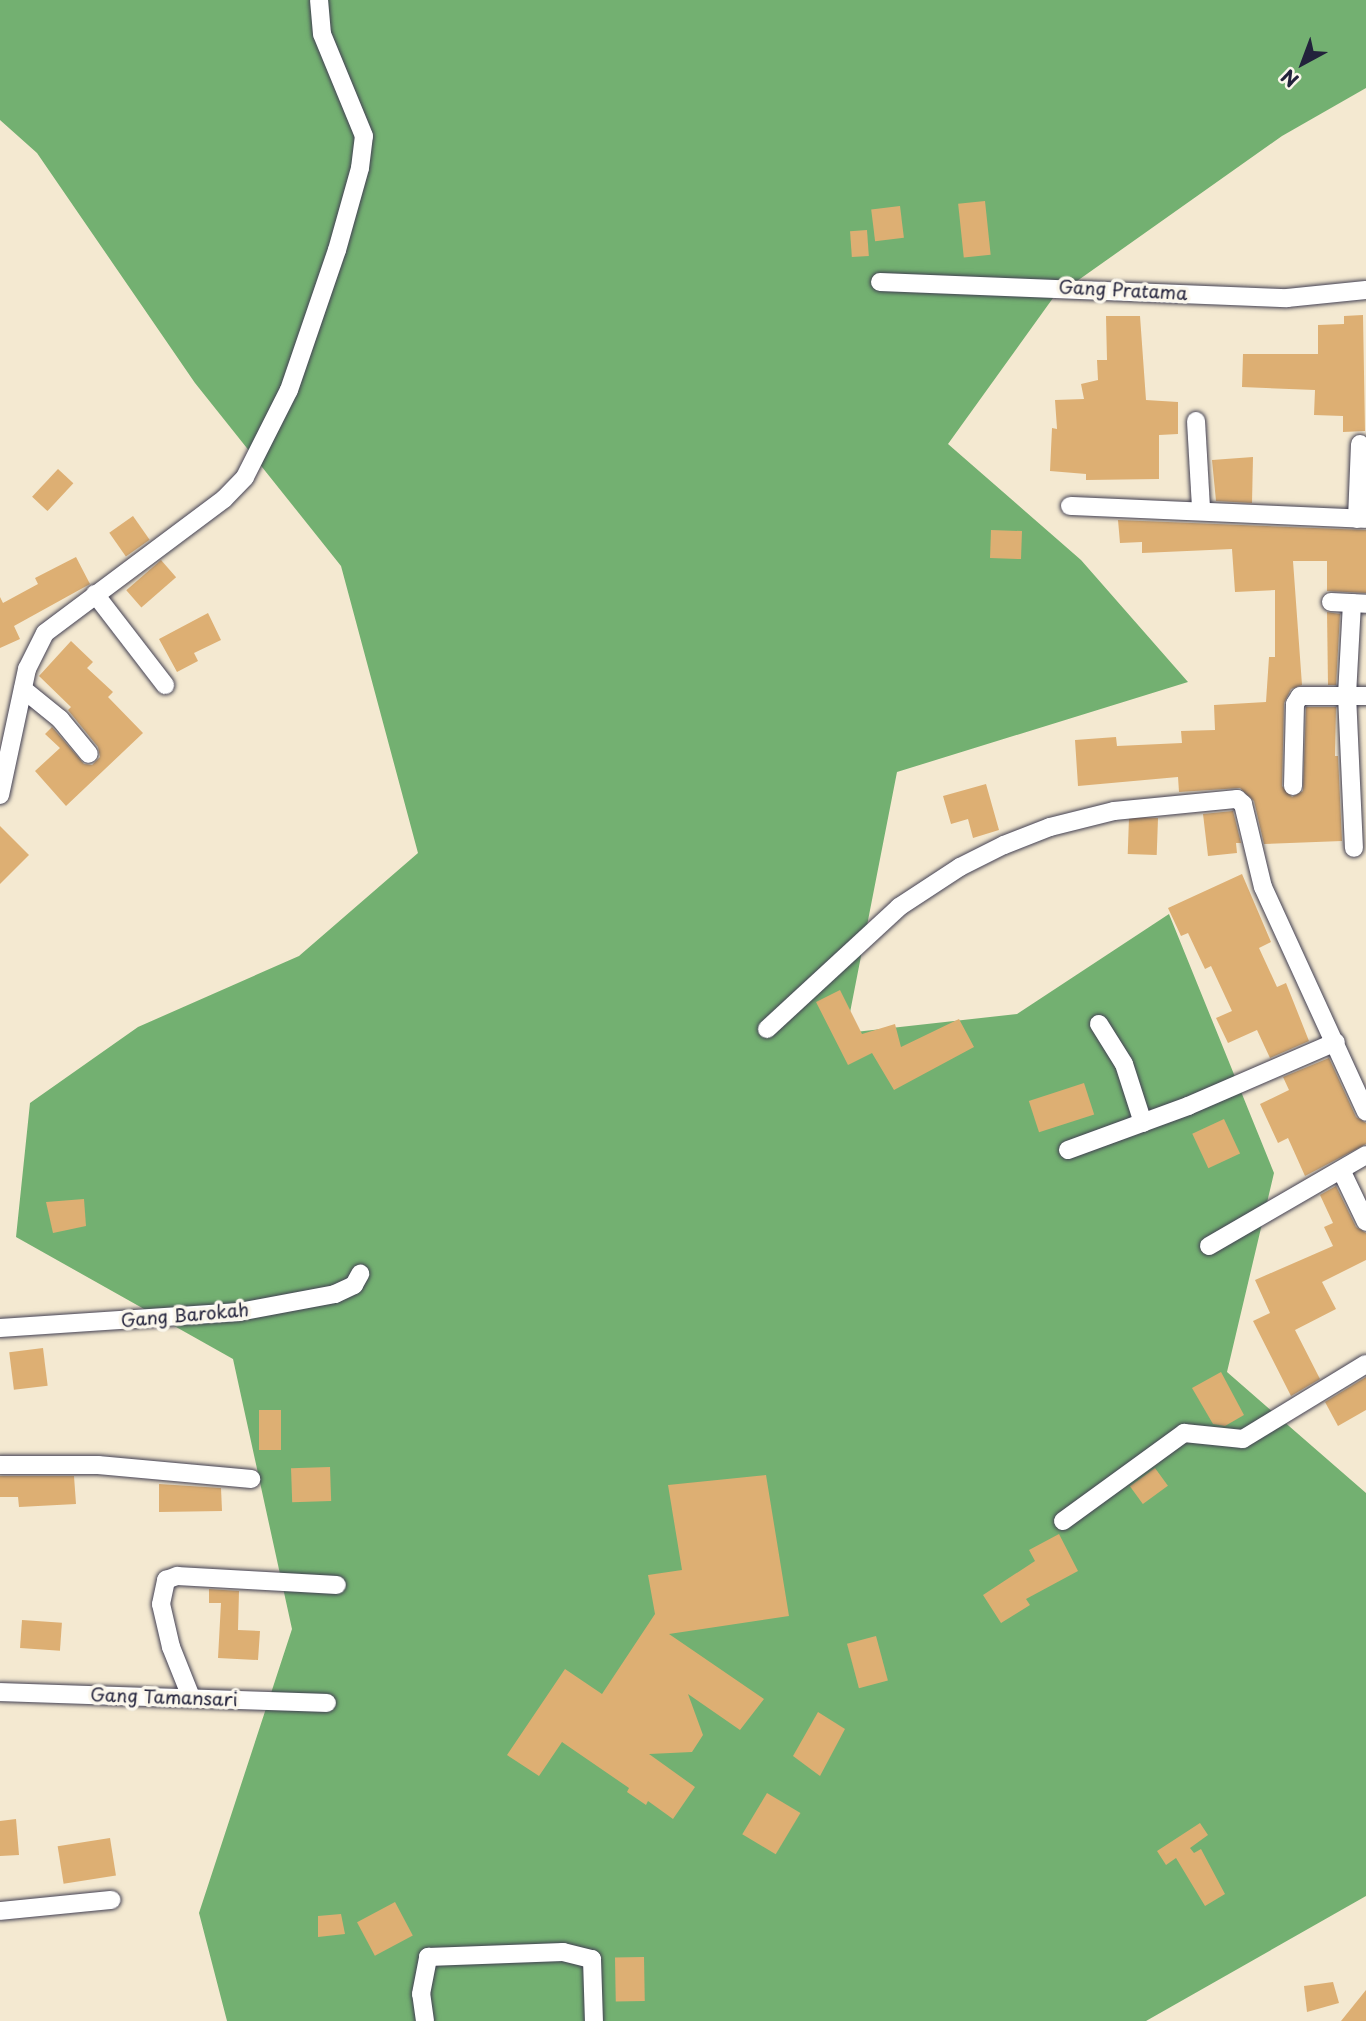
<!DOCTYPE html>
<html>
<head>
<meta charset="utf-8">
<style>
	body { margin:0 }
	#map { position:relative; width:1366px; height:2021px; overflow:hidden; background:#f4e9d1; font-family:"Playpen Sans",sans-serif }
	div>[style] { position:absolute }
	.forest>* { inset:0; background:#73b071 }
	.building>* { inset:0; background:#ddaf73; transform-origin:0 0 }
	.roads { filter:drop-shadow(0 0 2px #424052) drop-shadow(0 0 2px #424052) }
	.street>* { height:18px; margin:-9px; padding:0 9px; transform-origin:9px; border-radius:9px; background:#fff }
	span { translate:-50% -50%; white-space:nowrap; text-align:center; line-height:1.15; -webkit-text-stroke:7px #fbf7ec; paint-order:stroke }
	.street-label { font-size:18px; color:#22223b }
	.north { position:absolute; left:1268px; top:28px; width:70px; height:70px; -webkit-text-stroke:5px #fbf7ec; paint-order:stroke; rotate:221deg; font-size:19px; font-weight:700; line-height:28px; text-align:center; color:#22223b }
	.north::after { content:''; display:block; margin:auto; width:24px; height:32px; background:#22223b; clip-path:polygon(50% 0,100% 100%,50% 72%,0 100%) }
</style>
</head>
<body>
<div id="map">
	<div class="forest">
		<i style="clip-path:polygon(0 0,1366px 0,1366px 88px,1282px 136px,1053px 298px,948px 444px,1081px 560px,1188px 682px,897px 772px,846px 1033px,1017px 1014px,1169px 914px,1274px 1173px,1227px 1372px,1366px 1493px,1366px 1896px,1146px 2021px,227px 2021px,199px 1913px,292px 1629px,233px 1359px,16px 1237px,30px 1103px,138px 1027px,299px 956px,418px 853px,341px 566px,195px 383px,37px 153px,0 120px)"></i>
	</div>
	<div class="building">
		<i style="left:985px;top:201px;width:54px;height:27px;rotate:84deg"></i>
		<i style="left:900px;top:206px;width:32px;height:29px;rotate:83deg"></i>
		<i style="left:867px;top:230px;width:26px;height:17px;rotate:86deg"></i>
		<i style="clip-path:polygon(1363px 315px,1365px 431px,1343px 432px,1343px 416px,1314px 415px,1315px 390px,1242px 387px,1243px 354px,1318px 354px,1318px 325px,1344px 324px,1344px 316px)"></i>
		<i style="clip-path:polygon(1106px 316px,1140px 316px,1146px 400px,1178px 402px,1178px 434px,1159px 435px,1159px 479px,1086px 480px,1086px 474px,1050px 471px,1052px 428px,1057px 429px,1055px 400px,1084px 399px,1081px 384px,1098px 380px,1097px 360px,1107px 360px)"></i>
		<i style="clip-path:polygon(1253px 457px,1252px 503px,1216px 501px,1212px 460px)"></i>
		<i style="left:58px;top:469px;width:21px;height:38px;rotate:43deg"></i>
		<i style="left:133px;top:516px;width:29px;height:29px;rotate:55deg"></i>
		<i style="clip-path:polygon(1118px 520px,1366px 530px,1366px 593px,1327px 591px,1327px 561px,1293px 561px,1302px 685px,1291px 689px,1284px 703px,1282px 786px,1292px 797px,1303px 791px,1306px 707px,1336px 707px,1335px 756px,1338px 756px,1342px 841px,1264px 844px,1254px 801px,1240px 788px,1179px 792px,1178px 777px,1078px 786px,1075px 740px,1116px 737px,1117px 746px,1182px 743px,1181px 731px,1215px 730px,1214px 705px,1266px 702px,1269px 657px,1275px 657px,1275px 590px,1235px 592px,1232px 549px,1142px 553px,1142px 542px,1120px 543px)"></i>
		<i style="left:991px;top:530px;width:31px;height:28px;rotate:2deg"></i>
		<i style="clip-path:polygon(76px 557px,90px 584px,14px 626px,20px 639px,0 648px,0 597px,3px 603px,38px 584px,35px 578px)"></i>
		<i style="left:161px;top:560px;width:23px;height:46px;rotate:49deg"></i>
		<i style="clip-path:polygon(1327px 612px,1340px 614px,1336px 685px,1328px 685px)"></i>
		<i style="clip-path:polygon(208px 613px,221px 640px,194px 653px,198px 661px,177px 672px,159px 639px)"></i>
		<i style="clip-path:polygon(71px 641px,93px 662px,87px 668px,113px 692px,108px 697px,143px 733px,66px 806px,35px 771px,60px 748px,45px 734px,52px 727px,84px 764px,92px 765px,100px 757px,98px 747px,68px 710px,71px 707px,39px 676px)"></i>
		<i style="clip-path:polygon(986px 784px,999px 830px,973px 838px,968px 819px,951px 824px,943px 796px)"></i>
		<i style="clip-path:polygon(1233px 811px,1241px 843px,1236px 843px,1237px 853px,1208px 856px,1203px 814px)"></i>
		<i style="left:1158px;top:818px;width:37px;height:29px;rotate:92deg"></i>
		<i style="clip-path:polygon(0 826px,29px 855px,0 884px)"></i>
		<i style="clip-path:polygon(1242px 874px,1271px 942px,1259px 948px,1277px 987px,1286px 983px,1309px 1041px,1270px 1058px,1257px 1030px,1228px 1043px,1216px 1018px,1232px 1011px,1211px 966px,1205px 969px,1188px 933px,1181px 936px,1168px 908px)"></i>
		<i style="clip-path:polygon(840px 990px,862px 1034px,895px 1024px,901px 1047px,959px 1019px,974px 1047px,894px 1090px,872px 1053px,848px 1065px,816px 1002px)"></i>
		<i style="clip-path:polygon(1329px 1058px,1356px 1117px,1366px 1123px,1366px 1144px,1305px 1176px,1288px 1138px,1278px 1143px,1260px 1104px,1289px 1090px,1283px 1077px)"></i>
		<i style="left:1084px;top:1083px;width:33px;height:58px;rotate:72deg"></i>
		<i style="left:1224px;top:1119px;width:38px;height:35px;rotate:65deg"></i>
		<i style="clip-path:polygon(1336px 1186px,1356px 1227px,1366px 1233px,1366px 1260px,1322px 1282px,1336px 1309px,1295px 1330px,1320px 1379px,1291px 1396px,1253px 1321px,1270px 1313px,1255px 1280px,1333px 1246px,1324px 1227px,1333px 1223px,1320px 1195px)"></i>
		<i style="clip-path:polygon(84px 1199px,86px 1226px,53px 1233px,46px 1202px)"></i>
		<i style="left:43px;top:1348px;width:38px;height:34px;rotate:83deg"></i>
		<i style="clip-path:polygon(1221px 1372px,1244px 1415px,1225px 1426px,1213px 1424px,1192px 1388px)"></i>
		<i style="clip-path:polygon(1366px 1377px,1366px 1410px,1338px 1426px,1325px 1402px)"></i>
		<i style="left:259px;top:1410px;width:22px;height:40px"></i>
		<i style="left:330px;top:1467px;width:34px;height:39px;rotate:88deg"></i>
		<i style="left:1155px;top:1468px;width:22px;height:31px;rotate:54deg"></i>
		<i style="clip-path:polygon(766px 1475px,789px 1616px,669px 1634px,764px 1699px,740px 1730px,688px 1694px,703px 1735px,692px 1752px,649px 1754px,695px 1787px,673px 1819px,648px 1801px,646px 1805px,627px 1792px,629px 1788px,562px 1742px,539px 1776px,507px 1755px,565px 1669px,602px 1694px,655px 1614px,648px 1575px,682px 1570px,668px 1485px)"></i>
		<i style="clip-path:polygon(0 1476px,74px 1476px,76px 1504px,19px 1507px,18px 1497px,0 1497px)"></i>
		<i style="clip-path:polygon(159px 1484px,221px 1488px,222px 1511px,159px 1512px)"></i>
		<i style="clip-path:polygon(1059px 1534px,1078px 1571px,1026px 1599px,1030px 1605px,1001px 1623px,983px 1595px,1035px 1561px,1029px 1550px)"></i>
		<i style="clip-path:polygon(209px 1589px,239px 1591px,238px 1630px,260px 1631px,258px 1660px,218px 1658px,221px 1603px,209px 1603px)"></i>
		<i style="left:22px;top:1620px;width:40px;height:28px;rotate:4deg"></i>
		<i style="left:876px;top:1636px;width:46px;height:30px;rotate:75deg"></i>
		<i style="clip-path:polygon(818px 1712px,845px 1729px,820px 1776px,793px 1756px)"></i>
		<i style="left:767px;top:1793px;width:39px;height:48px;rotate:31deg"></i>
		<i style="clip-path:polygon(16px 1819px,19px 1855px,0 1856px,0 1821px)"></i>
		<i style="clip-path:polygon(1200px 1823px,1208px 1835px,1190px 1848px,1194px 1853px,1201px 1849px,1225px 1894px,1205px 1906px,1176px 1858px,1166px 1865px,1157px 1851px)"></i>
		<i style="left:110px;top:1838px;width:38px;height:53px;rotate:81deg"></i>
		<i style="left:395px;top:1902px;width:38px;height:43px;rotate:62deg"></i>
		<i style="clip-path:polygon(341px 1914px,345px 1934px,318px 1937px,318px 1916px)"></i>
		<i style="left:644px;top:1957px;width:44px;height:29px;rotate:89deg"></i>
		<i style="clip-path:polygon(1333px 1982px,1339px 2003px,1307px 2012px,1304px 1986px)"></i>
		<i style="clip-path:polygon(1366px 1990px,1366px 2021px,1341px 2021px)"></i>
	</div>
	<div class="roads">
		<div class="street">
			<i style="left:880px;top:282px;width:407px;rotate:2.3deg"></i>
			<i style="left:1287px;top:298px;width:79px;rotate:-5.8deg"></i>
			<i style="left:1196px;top:421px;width:88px;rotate:86.7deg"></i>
			<i style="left:1070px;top:506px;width:296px;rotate:2.5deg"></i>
			<i style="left:1357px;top:519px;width:75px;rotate:-87.7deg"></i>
			<i style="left:95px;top:594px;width:115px;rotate:52.4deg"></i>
			<i style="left:1331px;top:602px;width:35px;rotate:3deg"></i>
			<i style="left:1352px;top:603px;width:92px;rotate:93.1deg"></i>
			<i style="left:1347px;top:695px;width:153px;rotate:87.4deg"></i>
			<i style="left:23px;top:689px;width:48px;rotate:39deg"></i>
			<i style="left:60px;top:719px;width:45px;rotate:50.4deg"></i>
			<i style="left:1293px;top:786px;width:82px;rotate:-88.6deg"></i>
			<i style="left:1295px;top:704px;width:9px;rotate:-58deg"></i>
			<i style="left:1300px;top:696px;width:66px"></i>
			<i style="left:0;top:795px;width:129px;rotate:-77.9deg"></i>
			<i style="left:27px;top:669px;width:40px;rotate:-63.4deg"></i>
			<i style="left:45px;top:633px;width:224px;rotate:-36.8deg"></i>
			<i style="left:224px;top:499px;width:30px;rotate:-46deg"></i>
			<i style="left:245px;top:477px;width:97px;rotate:-63.2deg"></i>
			<i style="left:289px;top:390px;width:148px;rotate:-71.1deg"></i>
			<i style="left:337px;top:250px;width:85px;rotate:-74.3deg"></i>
			<i style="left:360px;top:168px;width:32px;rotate:-83deg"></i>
			<i style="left:364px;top:136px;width:110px;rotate:-112.4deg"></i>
			<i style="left:322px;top:34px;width:34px;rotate:-95deg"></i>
			<i style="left:1099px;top:1024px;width:47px;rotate:58deg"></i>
			<i style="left:1124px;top:1064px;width:62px;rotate:72.1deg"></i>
			<i style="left:767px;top:1029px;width:180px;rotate:-42.7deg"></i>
			<i style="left:899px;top:907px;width:73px;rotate:-33.3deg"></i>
			<i style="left:960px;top:867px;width:49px;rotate:-26.6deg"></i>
			<i style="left:1004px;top:845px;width:49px;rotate:-21.4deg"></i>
			<i style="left:1050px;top:827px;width:66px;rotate:-14deg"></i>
			<i style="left:1114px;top:811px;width:124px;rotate:-5.6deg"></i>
			<i style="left:1237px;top:799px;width:8px;rotate:40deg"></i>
			<i style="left:1243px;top:804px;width:85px;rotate:76.5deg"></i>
			<i style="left:1263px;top:887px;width:247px;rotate:65.4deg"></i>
			<i style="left:1068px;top:1150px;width:128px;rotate:-20.1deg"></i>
			<i style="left:1188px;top:1106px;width:161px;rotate:-23.4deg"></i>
			<i style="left:1342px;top:1172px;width:55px;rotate:64.4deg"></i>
			<i style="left:1209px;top:1246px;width:181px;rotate:-30.1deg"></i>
			<i style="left:0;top:1328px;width:240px;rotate:-3.8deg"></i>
			<i style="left:239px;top:1312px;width:98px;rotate:-10.6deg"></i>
			<i style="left:335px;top:1294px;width:21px;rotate:-25deg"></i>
			<i style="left:354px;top:1285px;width:13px;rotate:-61deg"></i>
			<i style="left:0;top:1465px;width:98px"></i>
			<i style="left:98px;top:1465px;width:154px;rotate:5.2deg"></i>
			<i style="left:1063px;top:1521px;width:150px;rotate:-36deg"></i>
			<i style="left:1184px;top:1433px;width:59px;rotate:5.8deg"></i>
			<i style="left:1243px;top:1439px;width:144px;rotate:-31.4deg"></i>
			<i style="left:0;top:1692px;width:327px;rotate:1.9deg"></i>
			<i style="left:191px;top:1697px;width:54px;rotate:-111.8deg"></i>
			<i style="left:171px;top:1647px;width:44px;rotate:-103.1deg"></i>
			<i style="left:161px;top:1604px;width:25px;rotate:-78deg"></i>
			<i style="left:166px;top:1580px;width:12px;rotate:-20deg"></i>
			<i style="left:177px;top:1576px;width:160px;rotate:3.2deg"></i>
			<i style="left:0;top:1911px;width:112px;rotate:-5.7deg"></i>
			<i style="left:425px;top:2021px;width:27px;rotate:-98deg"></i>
			<i style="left:421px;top:1994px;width:38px;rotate:-79deg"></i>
			<i style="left:428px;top:1957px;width:135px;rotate:-2.1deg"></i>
			<i style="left:563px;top:1952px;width:30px;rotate:14deg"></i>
			<i style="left:592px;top:1959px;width:62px;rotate:88.2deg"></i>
		</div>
	</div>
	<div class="street-label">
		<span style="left:1123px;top:290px;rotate:3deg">Gang Pratama</span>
		<span style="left:185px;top:1315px;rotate:-5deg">Gang Barokah</span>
		<span style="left:164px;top:1697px;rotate:2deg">Gang Tamansari</span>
	</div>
	<div class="north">N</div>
</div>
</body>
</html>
